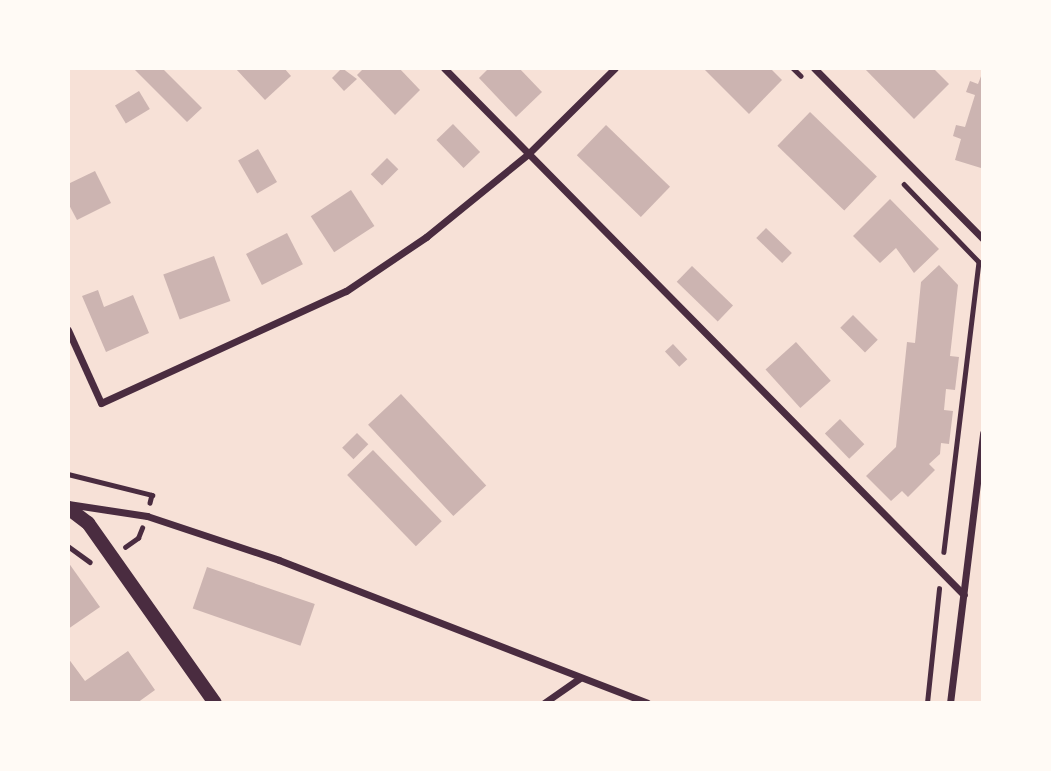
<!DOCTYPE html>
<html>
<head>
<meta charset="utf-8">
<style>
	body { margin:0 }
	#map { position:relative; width:1051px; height:771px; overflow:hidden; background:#f7e1d7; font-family:Ubuntu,sans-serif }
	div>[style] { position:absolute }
	.building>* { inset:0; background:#ccb4b1; transform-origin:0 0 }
	.path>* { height:4.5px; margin:-2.25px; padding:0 2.25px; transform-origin:2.25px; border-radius:2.25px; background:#4a2c40 }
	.minor>* { height:7px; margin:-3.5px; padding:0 3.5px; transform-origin:3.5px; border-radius:3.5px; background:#4a2c40 }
	.secondary>* { height:14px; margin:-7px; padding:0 7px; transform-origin:7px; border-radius:7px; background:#4a2c40 }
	span { translate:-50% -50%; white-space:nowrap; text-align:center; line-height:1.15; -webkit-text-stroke:5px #fffaf5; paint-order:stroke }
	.frame { position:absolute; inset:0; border:70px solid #fffaf5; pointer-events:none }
</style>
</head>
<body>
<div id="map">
	<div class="building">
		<i style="clip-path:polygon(133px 68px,162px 68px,202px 108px,187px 122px)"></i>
		<i style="clip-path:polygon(235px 68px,284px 68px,291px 76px,265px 100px)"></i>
		<i style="clip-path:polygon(342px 68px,357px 79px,344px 91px,332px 78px)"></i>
		<i style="clip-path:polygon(364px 68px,399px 68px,420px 90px,395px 115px,357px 75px)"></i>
		<i style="clip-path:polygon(489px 68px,519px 68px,542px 92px,516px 117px,479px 78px)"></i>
		<i style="clip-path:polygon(703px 68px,770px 68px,782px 80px,749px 114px)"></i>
		<i style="clip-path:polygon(864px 68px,933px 68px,949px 84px,914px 119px)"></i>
		<i style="clip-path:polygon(983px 71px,983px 163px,981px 168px,955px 160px,961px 139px,953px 136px,956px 125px,965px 127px,975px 95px,966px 92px,970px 81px,978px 84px)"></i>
		<i style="left:139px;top:91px;width:21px;height:28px;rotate:59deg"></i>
		<i style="left:810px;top:112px;width:93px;height:47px;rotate:44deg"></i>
		<i style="left:453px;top:124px;width:39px;height:23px;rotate:46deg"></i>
		<i style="left:606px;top:125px;width:89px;height:42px;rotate:44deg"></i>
		<i style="left:258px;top:149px;width:38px;height:23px;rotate:60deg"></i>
		<i style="left:387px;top:158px;width:16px;height:23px;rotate:45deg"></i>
		<i style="clip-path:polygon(95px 171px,111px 203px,77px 220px,68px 203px,68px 184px)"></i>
		<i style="left:351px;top:190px;width:43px;height:48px;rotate:57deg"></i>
		<i style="clip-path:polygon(890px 199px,939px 249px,914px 273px,896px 248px,880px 263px,853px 236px)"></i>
		<i style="left:766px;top:228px;width:36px;height:14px;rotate:44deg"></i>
		<i style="left:287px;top:233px;width:35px;height:46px;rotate:63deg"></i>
		<i style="left:214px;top:256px;width:48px;height:54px;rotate:70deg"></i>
		<i style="clip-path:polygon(939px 265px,958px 285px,950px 356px,959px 357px,955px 390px,946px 389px,944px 410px,953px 411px,949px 444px,941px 443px,940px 454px,929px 464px,935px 470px,908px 497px,902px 491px,891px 501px,866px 476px,896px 447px,907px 342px,915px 343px,921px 282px)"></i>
		<i style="left:692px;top:266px;width:57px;height:22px;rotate:44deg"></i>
		<i style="clip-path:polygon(98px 290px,104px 307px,133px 295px,149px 333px,106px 352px,82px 296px)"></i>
		<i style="left:853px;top:315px;width:35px;height:18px;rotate:45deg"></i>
		<i style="left:796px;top:342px;width:52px;height:41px;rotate:48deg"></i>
		<i style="left:673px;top:344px;width:21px;height:11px;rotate:47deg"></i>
		<i style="left:401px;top:394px;width:125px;height:45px;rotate:47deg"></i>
		<i style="left:840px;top:419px;width:35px;height:21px;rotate:46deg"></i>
		<i style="left:357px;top:433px;width:16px;height:21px;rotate:45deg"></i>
		<i style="left:373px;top:450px;width:99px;height:36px;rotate:46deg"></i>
		<i style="clip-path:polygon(68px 562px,100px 607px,68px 629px)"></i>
		<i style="left:207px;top:567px;width:114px;height:44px;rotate:19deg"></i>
		<i style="clip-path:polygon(128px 651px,155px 690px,137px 703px,68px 703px,68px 658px,85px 681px)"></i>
	</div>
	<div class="path">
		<i style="left:793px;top:68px;width:11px;rotate:45deg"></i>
		<i style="left:904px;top:184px;width:108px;rotate:46.1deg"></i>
		<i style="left:979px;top:262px;width:292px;rotate:96.9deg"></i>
		<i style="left:68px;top:474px;width:87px;rotate:14deg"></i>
		<i style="left:152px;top:495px;width:8px;rotate:104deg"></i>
		<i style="left:68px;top:546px;width:27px;rotate:36deg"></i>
		<i style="left:125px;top:547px;width:16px;rotate:-35deg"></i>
		<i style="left:138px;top:538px;width:11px;rotate:-68deg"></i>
		<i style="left:927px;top:703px;width:115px;rotate:-84deg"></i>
	</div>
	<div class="minor">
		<i style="left:444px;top:68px;width:740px;rotate:45.38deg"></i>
		<i style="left:814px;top:68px;width:240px;rotate:45.3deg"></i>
		<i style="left:68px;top:330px;width:80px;rotate:65.7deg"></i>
		<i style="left:101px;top:403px;width:269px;rotate:-24.6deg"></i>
		<i style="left:346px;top:291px;width:97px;rotate:-34deg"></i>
		<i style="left:426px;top:237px;width:132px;rotate:-39.1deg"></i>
		<i style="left:528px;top:154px;width:122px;rotate:-44.7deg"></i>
		<i style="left:68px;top:504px;width:80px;rotate:8.6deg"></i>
		<i style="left:147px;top:516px;width:139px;rotate:18.4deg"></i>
		<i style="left:279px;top:560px;width:395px;rotate:21.2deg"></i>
		<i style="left:544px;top:703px;width:44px;rotate:-34.8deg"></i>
		<i style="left:950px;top:703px;width:272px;rotate:-83deg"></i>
	</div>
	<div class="secondary">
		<i style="left:68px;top:508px;width:25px;rotate:37deg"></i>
		<i style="left:88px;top:523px;width:220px;rotate:54.8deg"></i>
	</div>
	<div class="frame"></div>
</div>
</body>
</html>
